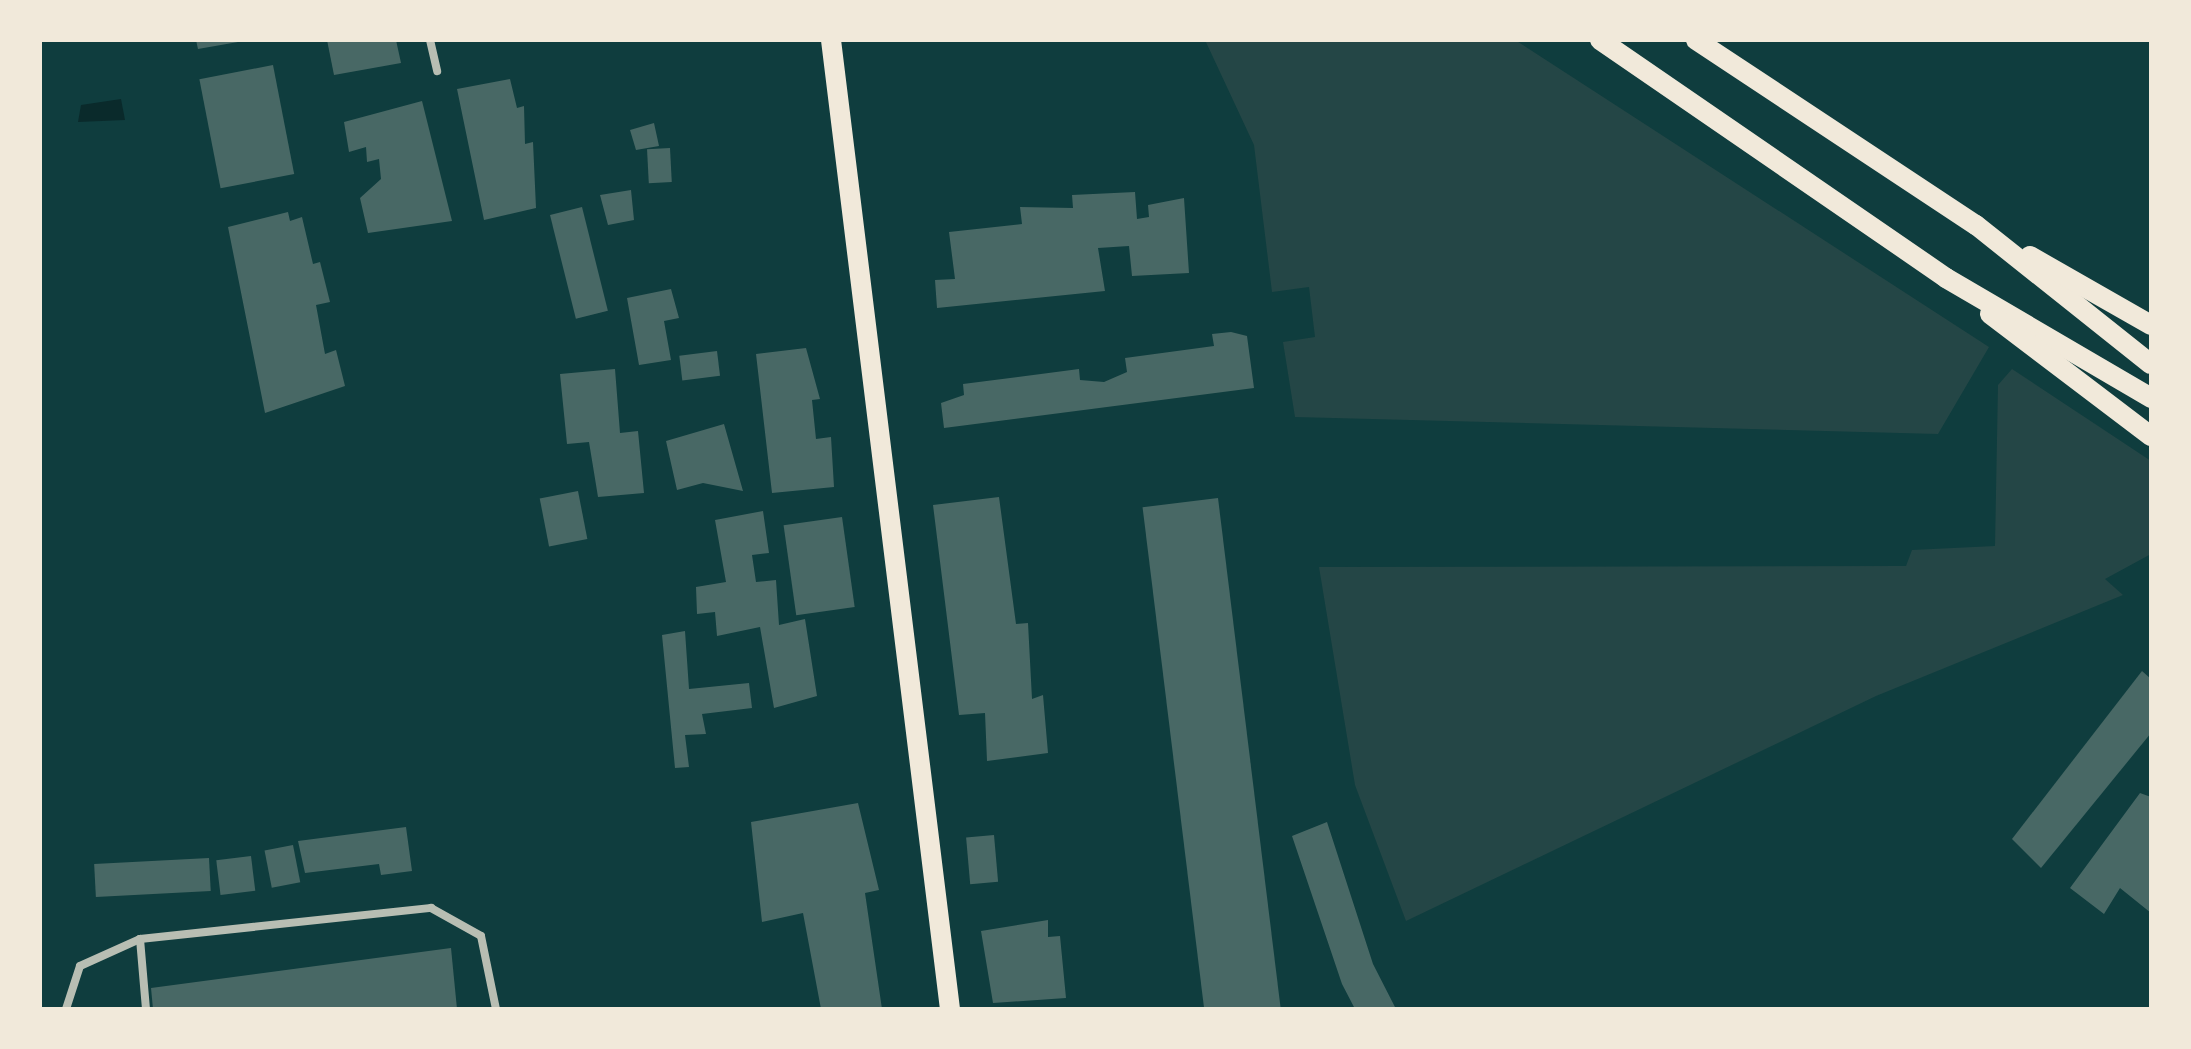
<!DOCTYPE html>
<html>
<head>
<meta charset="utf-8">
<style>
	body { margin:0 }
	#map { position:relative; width:2191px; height:1049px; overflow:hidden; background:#0f3d3e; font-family:Commissioner,sans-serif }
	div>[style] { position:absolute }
	.green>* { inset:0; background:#244646 }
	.water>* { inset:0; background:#0a2a2b }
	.building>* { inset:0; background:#486865; transform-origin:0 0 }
	.service>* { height:8px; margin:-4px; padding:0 4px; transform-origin:4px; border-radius:4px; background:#b8beb3 }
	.secondary>* { height:20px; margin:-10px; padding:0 10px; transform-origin:10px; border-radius:10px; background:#f1e9da }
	span { translate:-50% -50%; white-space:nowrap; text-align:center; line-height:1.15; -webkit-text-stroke:8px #f1e9da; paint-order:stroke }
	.frame { position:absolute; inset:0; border:42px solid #f1e9da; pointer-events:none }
</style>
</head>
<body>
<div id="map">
	<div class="green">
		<i style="clip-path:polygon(1205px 40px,1515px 40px,1989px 347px,1938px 434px,1295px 417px,1283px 342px,1315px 337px,1309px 287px,1272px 292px,1254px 145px)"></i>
		<i style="clip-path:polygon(2012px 369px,2151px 461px,2151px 554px,2105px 579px,2123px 595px,1876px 696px,1406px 921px,1355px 785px,1319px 567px,1906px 566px,1912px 550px,1995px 546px,1998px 385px)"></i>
	</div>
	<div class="water">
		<i style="clip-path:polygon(121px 99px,125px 120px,78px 122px,81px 105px)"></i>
	</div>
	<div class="building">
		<i style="clip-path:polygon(196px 40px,238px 40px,238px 42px,198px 49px)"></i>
		<i style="clip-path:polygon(327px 40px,396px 40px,401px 63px,334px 75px)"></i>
		<i style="left:273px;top:65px;width:111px;height:75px;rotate:79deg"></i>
		<i style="clip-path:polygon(510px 79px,517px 108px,524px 106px,525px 144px,533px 142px,536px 208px,484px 220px,457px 89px)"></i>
		<i style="clip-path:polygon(422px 101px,452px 221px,368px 233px,360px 198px,381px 179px,379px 159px,367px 162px,366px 147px,349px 152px,344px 122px)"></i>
		<i style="clip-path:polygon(654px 123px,659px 146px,636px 150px,630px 130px)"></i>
		<i style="left:670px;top:148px;width:34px;height:23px;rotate:87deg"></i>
		<i style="clip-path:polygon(631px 190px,634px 220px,608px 225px,600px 195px)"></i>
		<i style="clip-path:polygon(1135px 192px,1137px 219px,1149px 217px,1148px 205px,1184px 198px,1189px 273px,1132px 276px,1129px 246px,1098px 248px,1105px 291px,937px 308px,935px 280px,955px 279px,949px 232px,1022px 224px,1020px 207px,1073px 208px,1072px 195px)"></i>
		<i style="left:582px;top:207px;width:107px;height:33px;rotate:76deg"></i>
		<i style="clip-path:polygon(288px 212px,290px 221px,302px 217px,313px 264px,320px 262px,330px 302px,316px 305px,325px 354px,336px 350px,345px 386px,265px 413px,228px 227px)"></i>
		<i style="clip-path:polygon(671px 289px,679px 318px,664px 321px,671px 360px,639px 365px,627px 298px)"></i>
		<i style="clip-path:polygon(1231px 332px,1247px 336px,1254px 388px,944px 428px,941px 403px,964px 395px,963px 384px,1079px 369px,1080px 380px,1104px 382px,1127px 372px,1125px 358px,1214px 346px,1212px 334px)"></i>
		<i style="clip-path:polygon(806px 348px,820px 399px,812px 400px,816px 439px,831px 437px,834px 487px,772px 493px,756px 354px)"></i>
		<i style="left:717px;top:351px;width:25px;height:38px;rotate:83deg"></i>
		<i style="clip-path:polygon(615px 369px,620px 433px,638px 431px,644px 493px,598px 497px,589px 442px,567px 444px,560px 374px)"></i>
		<i style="clip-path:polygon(724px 424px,743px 491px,703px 483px,677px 490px,666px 441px)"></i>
		<i style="left:578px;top:491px;width:49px;height:39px;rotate:79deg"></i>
		<i style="clip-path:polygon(999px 497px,1016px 624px,1028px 623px,1032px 699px,1043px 695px,1048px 753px,987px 761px,985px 713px,959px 715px,933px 505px)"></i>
		<i style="left:1218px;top:498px;width:515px;height:76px;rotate:83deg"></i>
		<i style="clip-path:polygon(763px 511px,769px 553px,752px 555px,756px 582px,776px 580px,779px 625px,805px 619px,817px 696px,774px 708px,760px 627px,717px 636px,715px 612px,697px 614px,696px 587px,726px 582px,715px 520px)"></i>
		<i style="left:842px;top:517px;width:91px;height:59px;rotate:82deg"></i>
		<i style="clip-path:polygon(685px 631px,689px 689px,749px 683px,752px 708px,702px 714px,706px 734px,685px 735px,689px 767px,675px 768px,662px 635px)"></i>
		<i style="clip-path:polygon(2142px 671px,2151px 679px,2151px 733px,2041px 868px,2012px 839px)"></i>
		<i style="clip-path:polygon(2140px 793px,2151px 797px,2151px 913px,2120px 888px,2104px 914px,2070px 888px)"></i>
		<i style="clip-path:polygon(858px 803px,879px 890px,865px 893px,882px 1009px,821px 1009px,803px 913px,762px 922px,751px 822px)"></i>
		<i style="clip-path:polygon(1327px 822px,1373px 964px,1396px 1009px,1355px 1009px,1342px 984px,1292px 836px)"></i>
		<i style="clip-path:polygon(406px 827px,412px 871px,381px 875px,379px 864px,305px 873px,298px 841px)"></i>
		<i style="left:994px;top:835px;width:47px;height:28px;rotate:85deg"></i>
		<i style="left:293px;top:845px;width:38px;height:29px;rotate:79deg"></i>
		<i style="left:251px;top:856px;width:35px;height:35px;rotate:83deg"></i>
		<i style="left:209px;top:858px;width:33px;height:115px;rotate:87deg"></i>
		<i style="clip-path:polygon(1048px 920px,1048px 937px,1060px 936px,1066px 998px,993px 1003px,981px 931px)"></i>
		<i style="clip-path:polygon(451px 948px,457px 1009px,153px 1009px,151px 988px)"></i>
	</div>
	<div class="service">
		<i style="left:430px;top:40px;width:32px;rotate:77deg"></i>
		<i style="left:140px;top:939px;width:293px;rotate:-6.1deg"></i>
		<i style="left:431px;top:908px;width:57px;rotate:29.2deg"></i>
		<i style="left:481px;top:936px;width:75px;rotate:78.4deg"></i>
		<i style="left:66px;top:1009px;width:45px;rotate:-72deg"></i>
		<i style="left:80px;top:966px;width:66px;rotate:-24.2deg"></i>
		<i style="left:140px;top:939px;width:70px;rotate:85.1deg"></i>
	</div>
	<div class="secondary">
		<i style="left:831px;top:40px;width:976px;rotate:83deg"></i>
		<i style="left:1600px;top:40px;width:420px;rotate:34.5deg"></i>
		<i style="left:1946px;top:278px;width:238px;rotate:30.3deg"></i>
		<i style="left:1696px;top:40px;width:336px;rotate:33.5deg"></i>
		<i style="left:1976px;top:225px;width:223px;rotate:38.5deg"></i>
		<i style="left:2030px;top:256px;width:139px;rotate:29.7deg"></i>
		<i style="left:1990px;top:314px;width:202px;rotate:37.2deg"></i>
	</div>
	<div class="frame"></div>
</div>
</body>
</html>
